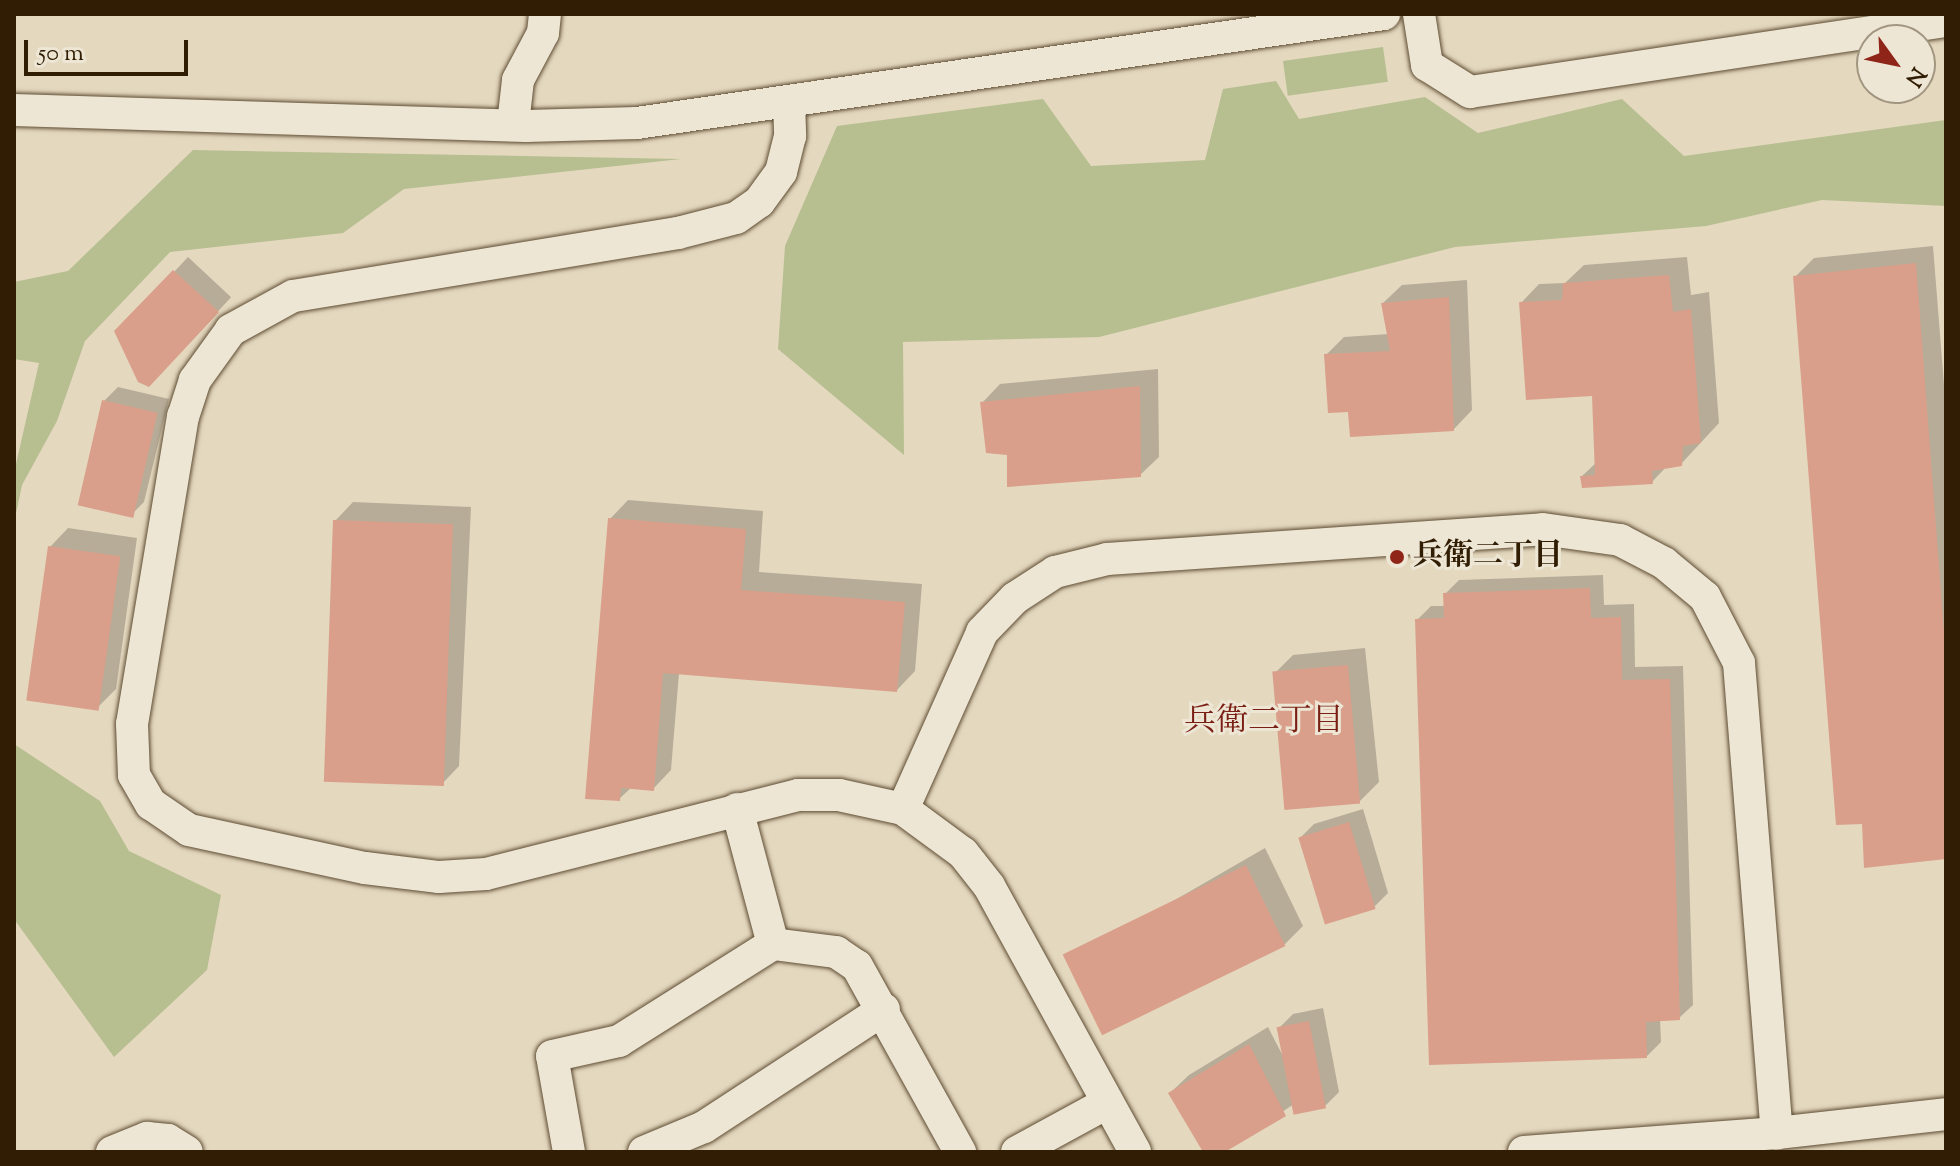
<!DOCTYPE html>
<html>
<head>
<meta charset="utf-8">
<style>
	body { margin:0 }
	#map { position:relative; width:1960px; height:1166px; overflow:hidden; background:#e4d8bf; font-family:"Sorts Mill Goudy","Noto Serif JP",serif }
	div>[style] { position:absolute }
	.green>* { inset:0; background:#b7be90; transform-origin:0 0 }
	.shadow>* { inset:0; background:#0003; transform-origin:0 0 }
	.building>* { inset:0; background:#da9f8a; transform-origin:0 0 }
	.roads { filter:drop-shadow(0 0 2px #5e4c32) drop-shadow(0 0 2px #5e4c32) }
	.minor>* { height:32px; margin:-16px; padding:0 16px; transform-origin:16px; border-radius:16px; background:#ede6d5 }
	.dots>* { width:22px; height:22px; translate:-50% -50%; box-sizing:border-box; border:4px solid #ede6d5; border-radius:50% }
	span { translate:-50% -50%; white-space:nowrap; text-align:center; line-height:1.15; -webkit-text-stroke:6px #ede6d5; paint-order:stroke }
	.poi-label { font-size:30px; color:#311d03; font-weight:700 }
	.left { translate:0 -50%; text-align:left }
	.neighbourhood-label { font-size:32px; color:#7a1f14 }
	.frame { position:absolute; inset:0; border:16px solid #311d03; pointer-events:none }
	.north { position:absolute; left:1856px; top:24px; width:80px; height:80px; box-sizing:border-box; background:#ede6d5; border:2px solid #a29681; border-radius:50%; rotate:123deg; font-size:22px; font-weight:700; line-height:32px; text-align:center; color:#311d03 }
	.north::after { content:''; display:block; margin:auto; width:28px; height:36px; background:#8f2418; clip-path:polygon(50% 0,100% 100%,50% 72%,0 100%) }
	.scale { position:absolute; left:24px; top:40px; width:164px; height:36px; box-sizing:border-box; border:4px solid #311d03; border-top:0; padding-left:10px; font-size:24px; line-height:28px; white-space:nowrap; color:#311d03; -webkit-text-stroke:6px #ede6d5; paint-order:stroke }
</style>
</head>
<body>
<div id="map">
	<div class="green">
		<i style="left:1383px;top:47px;width:35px;height:101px;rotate:82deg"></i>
		<i style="clip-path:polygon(1276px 81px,1299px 119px,1425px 97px,1478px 133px,1622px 99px,1684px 156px,1946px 120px,1946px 206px,1822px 200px,1706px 226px,1455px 247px,1099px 337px,903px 342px,904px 455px,778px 349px,785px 246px,837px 126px,1043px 99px,1091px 166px,1205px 160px,1223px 89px)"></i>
		<i style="clip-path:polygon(193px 150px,681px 159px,404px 189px,343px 233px,170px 252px,85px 341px,57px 421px,22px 485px,14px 523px,14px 473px,39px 363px,14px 359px,14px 282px,68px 271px)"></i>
		<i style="clip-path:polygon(14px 744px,100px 801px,129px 851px,221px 895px,207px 970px,114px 1057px,14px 919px)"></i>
	</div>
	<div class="shadow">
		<i style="clip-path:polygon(1933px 246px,1946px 410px,1946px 857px,1864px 822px,1795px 277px,1814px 258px)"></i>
		<i style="left:188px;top:257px;width:59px;height:104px;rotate:43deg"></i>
		<i style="clip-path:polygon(1687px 257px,1691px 295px,1709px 292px,1719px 423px,1681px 464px,1667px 466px,1652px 482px,1582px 476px,1597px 462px,1594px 394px,1521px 303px,1539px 284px,1565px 283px,1584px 265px)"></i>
		<i style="clip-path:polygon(1467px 280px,1472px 410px,1454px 429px,1326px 355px,1344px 337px,1389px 334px,1383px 303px,1402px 285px)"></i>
		<i style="clip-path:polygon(1158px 369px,1159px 457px,1140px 475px,1009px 453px,982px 403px,1000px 384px)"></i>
		<i style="clip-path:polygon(118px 387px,169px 399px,144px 502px,130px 516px,104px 401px)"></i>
		<i style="clip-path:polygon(628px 500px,763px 511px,759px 572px,922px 584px,915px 671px,897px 690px,679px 673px,671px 770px,653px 789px,632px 787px,619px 799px,610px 519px)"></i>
		<i style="clip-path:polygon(353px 502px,471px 507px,459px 766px,441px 785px,335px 521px)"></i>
		<i style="clip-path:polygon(68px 528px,137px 538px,116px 689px,97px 708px,50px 547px)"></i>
		<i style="clip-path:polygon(1603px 575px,1604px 605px,1634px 604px,1635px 667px,1683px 666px,1693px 1005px,1679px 1018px,1660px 1019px,1661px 1042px,1647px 1056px,1417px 620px,1431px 606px,1445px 606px,1445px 594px,1459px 580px)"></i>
		<i style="clip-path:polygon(1365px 648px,1379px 782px,1360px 801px,1274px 674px,1293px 655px)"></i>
		<i style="clip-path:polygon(1363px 809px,1388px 893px,1374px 907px,1300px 838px,1314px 824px)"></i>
		<i style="clip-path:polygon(1265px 848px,1303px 926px,1285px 944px,1071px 967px,1090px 949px)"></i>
		<i style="clip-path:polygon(1323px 1008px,1339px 1092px,1325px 1106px,1294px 1104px,1222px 1152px,1205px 1152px,1170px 1093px,1189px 1075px,1268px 1027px,1284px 1058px,1279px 1028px,1293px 1014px)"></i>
	</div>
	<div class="building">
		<i style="clip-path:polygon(1916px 263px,1946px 659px,1946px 859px,1864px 868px,1862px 824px,1836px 825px,1793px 276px)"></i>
		<i style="clip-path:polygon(173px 270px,219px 312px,149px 387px,138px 382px,114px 331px)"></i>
		<i style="clip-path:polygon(1669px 275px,1673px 312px,1691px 309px,1701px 443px,1683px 446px,1682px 466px,1652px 471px,1653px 484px,1582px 488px,1580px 476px,1595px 475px,1592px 396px,1526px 400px,1519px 302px,1562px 300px,1563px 283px)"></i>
		<i style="clip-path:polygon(1449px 297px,1454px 431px,1350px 437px,1348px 412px,1328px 413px,1324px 354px,1390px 351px,1381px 303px)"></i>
		<i style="clip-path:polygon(1140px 386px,1141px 477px,1007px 487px,1007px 455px,986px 453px,980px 402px)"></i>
		<i style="left:102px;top:400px;width:57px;height:108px;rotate:13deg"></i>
		<i style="clip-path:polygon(608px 518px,746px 529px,741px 590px,905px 602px,897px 692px,663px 673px,654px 791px,621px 788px,620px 801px,585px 799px)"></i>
		<i style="left:333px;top:520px;width:120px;height:262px;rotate:2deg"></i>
		<i style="left:48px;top:546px;width:73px;height:156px;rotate:8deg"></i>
		<i style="clip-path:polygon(1590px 588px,1591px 618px,1621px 617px,1622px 680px,1670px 679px,1680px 1020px,1646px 1022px,1647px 1058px,1429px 1065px,1415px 619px,1444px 618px,1443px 593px)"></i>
		<i style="left:1348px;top:665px;width:139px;height:76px;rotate:85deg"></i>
		<i style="left:1349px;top:822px;width:91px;height:53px;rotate:73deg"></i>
		<i style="left:1246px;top:865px;width:90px;height:204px;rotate:64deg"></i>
		<i style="left:1309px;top:1021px;width:89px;height:33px;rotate:79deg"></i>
		<i style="clip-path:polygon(1249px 1044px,1286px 1116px,1225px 1152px,1203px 1152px,1168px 1093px)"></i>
	</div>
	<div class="roads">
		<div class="minor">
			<i style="left:1419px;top:14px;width:52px;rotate:81.1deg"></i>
			<i style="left:1427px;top:65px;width:51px;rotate:32.1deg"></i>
			<i style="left:1470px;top:92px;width:481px;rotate:-8.5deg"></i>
			<i style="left:789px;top:102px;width:34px;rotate:88deg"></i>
			<i style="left:790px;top:136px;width:37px;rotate:104deg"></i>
			<i style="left:781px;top:172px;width:37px;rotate:126deg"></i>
			<i style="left:759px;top:202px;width:28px;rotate:145deg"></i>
			<i style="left:736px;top:218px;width:60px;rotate:165.5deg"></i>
			<i style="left:678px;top:233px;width:390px;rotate:170.7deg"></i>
			<i style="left:293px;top:296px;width:71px;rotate:151.3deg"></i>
			<i style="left:231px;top:330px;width:62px;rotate:125.8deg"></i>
			<i style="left:195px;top:380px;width:38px;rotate:108deg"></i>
			<i style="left:183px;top:416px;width:312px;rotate:99.4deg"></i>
			<i style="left:132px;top:724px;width:51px;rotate:87.8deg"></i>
			<i style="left:134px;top:775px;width:34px;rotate:60deg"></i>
			<i style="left:151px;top:804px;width:46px;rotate:34.4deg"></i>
			<i style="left:189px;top:830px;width:180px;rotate:12.2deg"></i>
			<i style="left:365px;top:868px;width:75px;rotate:6.9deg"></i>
			<i style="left:439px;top:877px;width:47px;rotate:-3.7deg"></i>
			<i style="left:486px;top:874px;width:322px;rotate:-14.2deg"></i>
			<i style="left:798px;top:795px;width:41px"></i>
			<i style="left:839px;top:795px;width:66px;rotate:12.3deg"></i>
			<i style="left:903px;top:809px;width:74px;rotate:36.3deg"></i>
			<i style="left:963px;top:853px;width:42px;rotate:51.8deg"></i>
			<i style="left:989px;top:886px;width:303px;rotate:61.2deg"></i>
			<i style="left:14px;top:110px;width:512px;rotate:1.79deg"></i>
			<i style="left:526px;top:126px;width:111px;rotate:-1.5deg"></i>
			<i style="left:637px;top:123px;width:755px;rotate:-8.3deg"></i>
			<i style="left:513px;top:124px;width:44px;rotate:-83.5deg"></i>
			<i style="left:518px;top:80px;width:53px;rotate:-62deg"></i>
			<i style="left:543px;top:33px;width:19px;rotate:-84deg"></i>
			<i style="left:737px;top:809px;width:140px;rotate:75.1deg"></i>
			<i style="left:903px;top:809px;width:194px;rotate:-65.9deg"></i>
			<i style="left:982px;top:632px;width:47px;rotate:-45.9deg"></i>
			<i style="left:1015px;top:598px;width:48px;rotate:-33deg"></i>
			<i style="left:1055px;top:572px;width:54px;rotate:-14deg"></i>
			<i style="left:1107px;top:559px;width:437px;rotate:-3.9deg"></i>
			<i style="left:1543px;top:529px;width:78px;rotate:8.1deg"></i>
			<i style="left:1620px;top:540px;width:50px;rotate:27.6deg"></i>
			<i style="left:1664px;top:563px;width:53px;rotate:39.7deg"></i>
			<i style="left:1705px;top:597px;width:74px;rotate:62.7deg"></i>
			<i style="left:1739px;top:663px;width:472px;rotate:85.4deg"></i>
			<i style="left:112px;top:1152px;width:38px;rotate:-22deg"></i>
			<i style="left:147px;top:1138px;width:21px;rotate:5deg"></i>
			<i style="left:168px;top:1140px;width:22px;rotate:32deg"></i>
			<i style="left:569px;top:1152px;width:97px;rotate:-100deg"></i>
			<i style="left:552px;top:1056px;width:69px;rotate:-12.6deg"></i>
			<i style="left:619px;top:1041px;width:182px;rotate:-32.2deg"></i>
			<i style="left:773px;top:944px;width:64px;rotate:7.2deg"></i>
			<i style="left:836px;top:952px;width:25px;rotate:34deg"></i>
			<i style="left:857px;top:966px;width:213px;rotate:61deg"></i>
			<i style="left:644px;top:1152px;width:65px;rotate:-22.6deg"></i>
			<i style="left:704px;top:1127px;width:215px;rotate:-33.2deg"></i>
			<i style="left:1017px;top:1152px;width:102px;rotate:-28.6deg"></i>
			<i style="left:1524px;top:1152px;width:254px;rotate:-4.3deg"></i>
			<i style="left:1777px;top:1133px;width:170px;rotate:-6.4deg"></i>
		</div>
	</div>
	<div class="dots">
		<i style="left:1397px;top:557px;background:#8f2418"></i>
	</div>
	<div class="poi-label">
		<span class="left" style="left:1413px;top:557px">兵衛二丁目</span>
	</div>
	<div class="neighbourhood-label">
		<span style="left:1264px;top:722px">兵衛二丁目</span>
	</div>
	<div class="frame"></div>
	<div class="north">N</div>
	<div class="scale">50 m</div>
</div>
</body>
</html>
